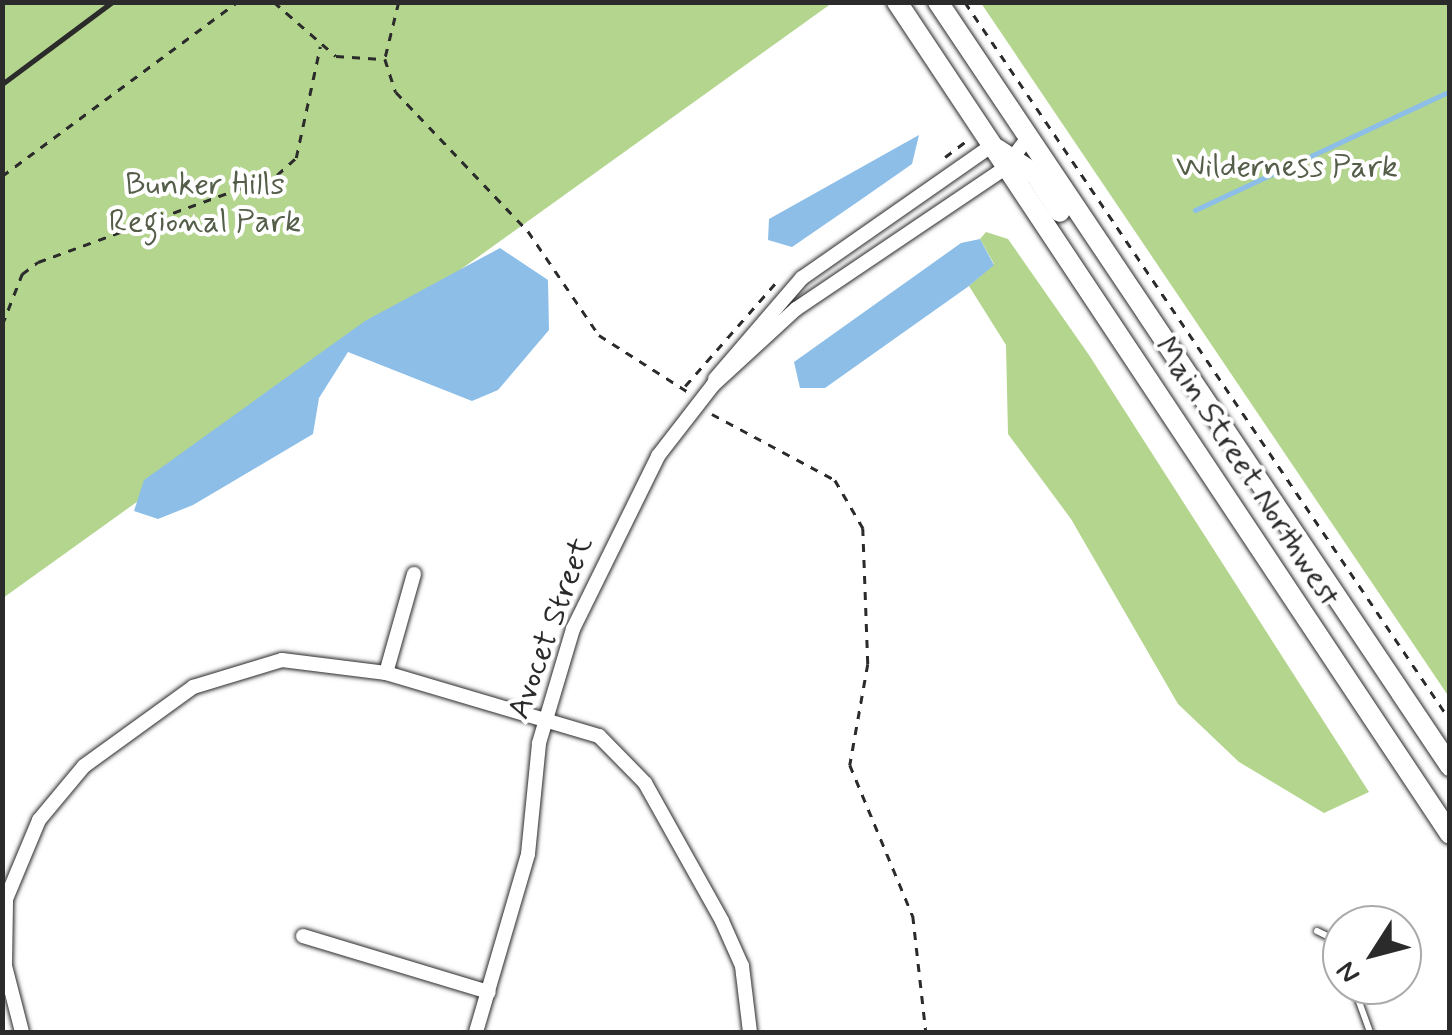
<!DOCTYPE html>
<html>
<head>
<meta charset="utf-8">
<style>
	body { margin:0 }
	#map { position:relative; width:1452px; height:1035px; overflow:hidden; background:#fff; font-family:Mynerve,sans-serif }
	div>[style] { position:absolute }
	.green>* { inset:0; background:#b4d58e }
	.water>* { inset:0; background:#8cbee8 }
	.stream>* { height:5px; margin:-2.5px; padding:0 2.5px; transform-origin:2.5px; border-radius:2.5px; background:#8cbee8 }
	.path>* { height:2.5px; margin-top:-1.25px; transform-origin:0; background:repeating-linear-gradient(90deg,#2b2b2b 0 8px,transparent 0 16px) }
	.roads { filter:drop-shadow(0 0 2px #2b2b2b) drop-shadow(0 0 2px #2b2b2b) }
	.service>* { height:6px; margin:-3px; padding:0 3px; transform-origin:3px; border-radius:3px; background:#fff }
	.minor>* { height:14px; margin:-7px; padding:0 7px; transform-origin:7px; border-radius:7px; background:#fff }
	.secondary>* { height:20px; margin:-10px; padding:0 10px; transform-origin:10px; border-radius:10px; background:#fff }
	.rail>* { height:5px; margin:-2.5px; padding:0 2.5px; transform-origin:2.5px; border-radius:2.5px; background:#2b2b2b }
	span { translate:-50% -50%; white-space:nowrap; text-align:center; line-height:1.15; -webkit-text-stroke:8px #fff; paint-order:stroke }
	.park-label { font-size:32px; color:#545e49 }
	.street-label { font-size:32px; color:#2b2b2b }
	.frame { position:absolute; inset:0; border:5px solid #2b2b2b; pointer-events:none }
	.north { position:absolute; left:1322px; top:905px; width:100px; height:100px; box-sizing:border-box; background:#fff; border:2px solid #aaa; border-radius:50%; rotate:234deg; font-size:28px; font-weight:700; line-height:40px; text-align:center; color:#2b2b2b }
	.north::after { content:''; display:block; margin:auto; width:35px; height:45px; background:#2b2b2b; clip-path:polygon(50% 0,100% 100%,50% 72%,0 100%) }
</style>
</head>
<body>
<div id="map">
	<div class="green">
		<i style="clip-path:polygon(3px 3px,832px 3px,3px 598px)"></i>
		<i style="clip-path:polygon(981px 3px,1449px 3px,1449px 697px)"></i>
		<i style="clip-path:polygon(986px 232px,1008px 239px,1089px 355px,1369px 792px,1324px 813px,1239px 762px,1178px 704px,1071px 519px,1008px 434px,1006px 345px,969px 286px,994px 264px,980px 239px)"></i>
	</div>
	<div class="water">
		<i style="clip-path:polygon(919px 135px,912px 164px,859px 201px,792px 247px,768px 240px,769px 219px)"></i>
		<i style="clip-path:polygon(980px 239px,994px 265px,969px 286px,825px 388px,800px 388px,794px 362px,961px 243px)"></i>
		<i style="clip-path:polygon(500px 248px,548px 280px,549px 330px,498px 390px,472px 401px,348px 352px,319px 398px,313px 434px,193px 505px,158px 519px,134px 511px,144px 480px,365px 321px)"></i>
	</div>
	<div class="stream">
		<i style="left:1195px;top:210px;width:281px;rotate:-25deg"></i>
	</div>
	<div class="path">
		<i style="left:274px;top:2px;width:82px;rotate:41.1deg"></i>
		<i style="left:336px;top:56px;width:46px;rotate:3.7deg"></i>
		<i style="left:399px;top:2px;width:59px;rotate:103.8deg"></i>
		<i style="left:385px;top:59px;width:35px;rotate:72deg"></i>
		<i style="left:396px;top:92px;width:192px;rotate:46.5deg"></i>
		<i style="left:528px;top:231px;width:126px;rotate:55.7deg"></i>
		<i style="left:599px;top:335px;width:106px;rotate:32.6deg"></i>
		<i style="left:965px;top:2px;width:866px;rotate:55.96deg"></i>
		<i style="left:945px;top:157px;width:26px;rotate:-37deg"></i>
		<i style="left:2px;top:176px;width:292px;rotate:-36.5deg"></i>
		<i style="left:2px;top:325px;width:55px;rotate:-68.6deg"></i>
		<i style="left:22px;top:274px;width:20px;rotate:-37deg"></i>
		<i style="left:38px;top:262px;width:254px;rotate:-20deg"></i>
		<i style="left:277px;top:175px;width:25px;rotate:-42deg"></i>
		<i style="left:296px;top:158px;width:114px;rotate:-77.8deg"></i>
		<i style="left:685px;top:386px;width:141px;rotate:-48.7deg"></i>
		<i style="left:712px;top:414px;width:140px;rotate:28.2deg"></i>
		<i style="left:835px;top:480px;width:56px;rotate:59.7deg"></i>
		<i style="left:863px;top:528px;width:136px;rotate:87.9deg"></i>
		<i style="left:868px;top:664px;width:103px;rotate:100.1deg"></i>
		<i style="left:850px;top:765px;width:164px;rotate:67.4deg"></i>
		<i style="left:913px;top:916px;width:117px;rotate:83.6deg"></i>
	</div>
	<div class="roads">
		<div class="service">
			<i style="left:1317px;top:931px;width:28px;rotate:26deg"></i>
			<i style="left:1353px;top:985px;width:50px;rotate:70.1deg"></i>
		</div>
		<div class="minor">
			<i style="left:715px;top:379px;width:133px;rotate:-49.3deg"></i>
			<i style="left:802px;top:278px;width:231px;rotate:-34.9deg"></i>
			<i style="left:386px;top:673px;width:103px;rotate:-74.2deg"></i>
			<i style="left:303px;top:936px;width:194px;rotate:16.8deg"></i>
			<i style="left:22px;top:1032px;width:68px;rotate:-104.4deg"></i>
			<i style="left:5px;top:966px;width:67px;rotate:-89.1deg"></i>
			<i style="left:6px;top:899px;width:86px;rotate:-67.3deg"></i>
			<i style="left:39px;top:820px;width:70px;rotate:-50.2deg"></i>
			<i style="left:84px;top:766px;width:135px;rotate:-35.9deg"></i>
			<i style="left:193px;top:687px;width:93px;rotate:-16.9deg"></i>
			<i style="left:282px;top:660px;width:105px;rotate:7.1deg"></i>
			<i style="left:386px;top:673px;width:222px;rotate:16.5deg"></i>
			<i style="left:599px;top:736px;width:66px;rotate:45.6deg"></i>
			<i style="left:645px;top:783px;width:158px;rotate:60.8deg"></i>
			<i style="left:722px;top:921px;width:49px;rotate:66deg"></i>
			<i style="left:742px;top:966px;width:66px;rotate:83.1deg"></i>
			<i style="left:476px;top:1032px;width:185px;rotate:-73.7deg"></i>
			<i style="left:528px;top:854px;width:112px;rotate:-84.3deg"></i>
			<i style="left:539px;top:743px;width:119px;rotate:-73.4deg"></i>
			<i style="left:573px;top:629px;width:193px;rotate:-63.8deg"></i>
			<i style="left:658px;top:456px;width:90px;rotate:-52.2deg"></i>
			<i style="left:713px;top:385px;width:113px;rotate:-42.5deg"></i>
			<i style="left:796px;top:309px;width:252px;rotate:-34deg"></i>
			<i style="left:1005px;top:168px;width:39px;rotate:-53deg"></i>
		</div>
		<div class="secondary">
			<i style="left:897px;top:2px;width:999px;rotate:56.39deg"></i>
			<i style="left:938px;top:2px;width:920px;rotate:56.17deg"></i>
			<i style="left:997px;top:149px;width:45px;rotate:33.3deg"></i>
			<i style="left:1035px;top:174px;width:45px;rotate:56.7deg"></i>
		</div>
	</div>
	<div class="rail">
		<i style="left:2px;top:84px;width:137px;rotate:-36.7deg"></i>
	</div>
	<div class="park-label">
		<span style="left:1287px;top:167px">Wilderness Park</span>
		<span style="left:205px;top:204px">Bunker Hills<br>Regional Park</span>
	</div>
	<div class="street-label">
		<span style="left:1247px;top:472px;rotate:57deg">Main Street Northwest</span>
		<span style="left:551px;top:628px;rotate:-70deg">Avocet Street</span>
	</div>
	<div class="frame"></div>
	<div class="north">N</div>
</div>
</body>
</html>
